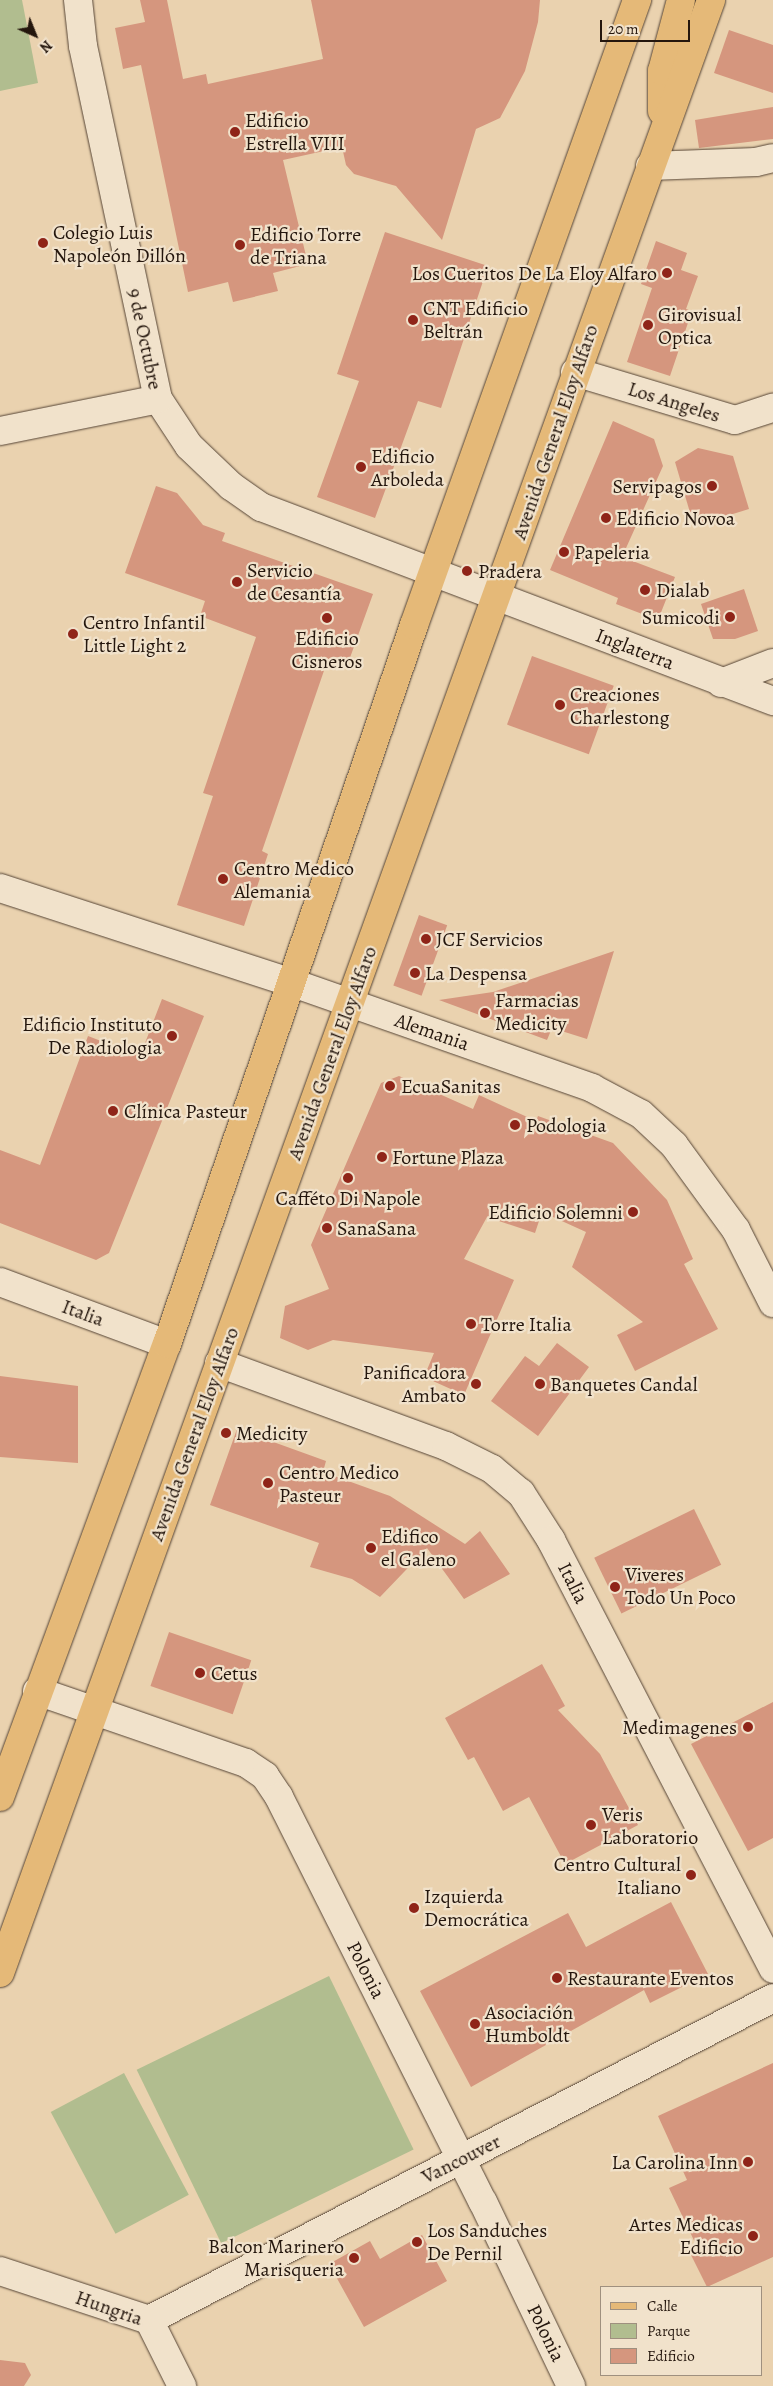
<!DOCTYPE html>
<html>
<head>
<meta charset="utf-8">
<style>
	body { margin:0 }
	#map { position:relative; width:773px; height:2386px; overflow:hidden; background:#ead2af; font-family:Alegreya,serif }
	div>[style] { position:absolute }
	.green>* { inset:0; background:#b1bd8f; transform-origin:0 0 }
	.building>* { inset:0; background:#d5967e; transform-origin:0 0 }
	.roads { filter:drop-shadow(0 0 1px #564536) drop-shadow(0 0 1px #564536) }
	.minor>* { height:28px; margin:-14px; padding:0 14px; transform-origin:14px; border-radius:14px; background:#f1e2cb }
	.major>* { height:28px; margin:-14px; padding:0 14px; transform-origin:14px; border-radius:14px; background:#e5b978 }
	.dots>* { width:14px; height:14px; translate:-50% -50%; box-sizing:border-box; border:2px solid #f1e2cb; border-radius:50% }
	span { translate:-50% -50%; white-space:nowrap; text-align:center; line-height:1.15; -webkit-text-stroke:4.5px #f1e2cb; paint-order:stroke }
	.poi-label { font-size:20px; color:#24160d }
	.left { translate:0 -50%; text-align:left }
	.right { translate:-100% -50%; text-align:right }
	.street-label { font-size:20px; color:#24160d }
	.legend { position:absolute; left:600px; top:2286px; width:162px; height:90px; box-sizing:border-box; background:#f1e2cb; border:1px solid #9f907f; margin:0; padding:6px 9px; list-style:none; font-size:15px; color:#24160d }
	.legend li { display:flex; align-items:center; gap:10px; height:25px }
	.legend b { width:25px; border:1px solid #9f907f }
	.north { position:absolute; left:10px; top:10px; width:50px; height:50px; -webkit-text-stroke:4px #f1e2cb; paint-order:stroke; rotate:136deg; font-size:14px; font-weight:700; line-height:20px; text-align:center; color:#24160d }
	.north::after { content:''; display:block; margin:auto; width:18px; height:22px; background:#24160d; clip-path:polygon(50% 0,100% 100%,50% 72%,0 100%) }
	.scale { position:absolute; left:600px; top:20px; width:90px; height:22px; box-sizing:border-box; border:2px solid #24160d; border-top:0; padding-left:6px; font-size:15px; line-height:18px; white-space:nowrap; color:#24160d; -webkit-text-stroke:4px #f1e2cb; paint-order:stroke }
</style>
</head>
<body>
<div id="map">
	<div class="green">
		<i style="clip-path:polygon(0 0,22px 0,38px 83px,0 91px)"></i>
		<i style="left:329px;top:1976px;width:193px;height:214px;rotate:64deg"></i>
		<i style="left:124px;top:2073px;width:138px;height:83px;rotate:62deg"></i>
	</div>
	<div class="building">
		<i style="clip-path:polygon(140px 0,167px 0,183px 79px,206px 74px,208px 84px,323px 59px,311px 0,540px 0,538px 22px,525px 71px,500px 118px,476px 129px,442px 240px,396px 186px,354px 174px,346px 165px,342px 147px,283px 160px,308px 264px,273px 273px,278px 291px,233px 302px,228px 282px,188px 292px,141px 65px,123px 69px,115px 28px,145px 22px)"></i>
		<i style="clip-path:polygon(729px 30px,773px 45px,773px 93px,714px 73px)"></i>
		<i style="clip-path:polygon(773px 107px,773px 139px,699px 148px,695px 120px)"></i>
		<i style="clip-path:polygon(385px 232px,488px 266px,441px 408px,418px 401px,375px 518px,317px 497px,359px 381px,337px 374px)"></i>
		<i style="clip-path:polygon(656px 241px,687px 253px,681px 270px,698px 276px,686px 309px,692px 311px,670px 376px,627px 362px,652px 288px,641px 284px)"></i>
		<i style="clip-path:polygon(613px 421px,654px 439px,663px 466px,622px 557px,675px 577px,658px 620px,616px 604px,618px 598px,550px 570px)"></i>
		<i style="clip-path:polygon(698px 448px,733px 456px,749px 509px,694px 526px,675px 462px)"></i>
		<i style="clip-path:polygon(156px 486px,177px 493px,203px 525px,225px 533px,222px 541px,373px 594px,347px 666px,328px 659px,262px 851px,268px 854px,244px 926px,177px 905px,213px 796px,203px 793px,256px 637px,200px 616px,205px 601px,125px 573px)"></i>
		<i style="clip-path:polygon(744px 589px,758px 631px,735px 639px,713px 639px,701px 604px)"></i>
		<i style="left:532px;top:656px;width:87px;height:73px;rotate:20deg"></i>
		<i style="left:419px;top:915px;width:30px;height:75px;rotate:20deg"></i>
		<i style="clip-path:polygon(614px 951px,587px 1039px,552px 1028px,547px 1040px,439px 1000px,493px 992px)"></i>
		<i style="clip-path:polygon(162px 999px,204px 1016px,109px 1253px,96px 1260px,0 1223px,0 1150px,40px 1165px,88px 1036px,140px 1056px)"></i>
		<i style="clip-path:polygon(399px 1076px,473px 1109px,479px 1095px,536px 1121px,538px 1116px,613px 1143px,667px 1200px,693px 1259px,684px 1264px,718px 1329px,635px 1371px,617px 1335px,643px 1322px,572px 1267px,586px 1232px,542px 1212px,535px 1233px,487px 1217px,464px 1259px,514px 1280px,464px 1395px,424px 1377px,434px 1353px,333px 1340px,308px 1350px,280px 1338px,285px 1306px,329px 1289px,311px 1245px,381px 1083px)"></i>
		<i style="clip-path:polygon(557px 1343px,589px 1367px,538px 1436px,491px 1401px,525px 1356px,539px 1366px)"></i>
		<i style="clip-path:polygon(0 1376px,78px 1386px,78px 1463px,0 1457px)"></i>
		<i style="clip-path:polygon(237px 1429px,326px 1461px,323px 1472px,390px 1496px,465px 1544px,480px 1531px,510px 1574px,464px 1599px,427px 1548px,380px 1597px,352px 1579px,310px 1567px,319px 1543px,210px 1505px)"></i>
		<i style="left:694px;top:1509px;width:62px;height:111px;rotate:64deg"></i>
		<i style="left:169px;top:1632px;width:87px;height:57px;rotate:19deg"></i>
		<i style="clip-path:polygon(542px 1664px,565px 1706px,558px 1710px,600px 1754px,638px 1825px,565px 1864px,529px 1797px,503px 1811px,474px 1757px,468px 1760px,445px 1718px)"></i>
		<i style="clip-path:polygon(773px 1702px,773px 1838px,748px 1851px,691px 1744px)"></i>
		<i style="clip-path:polygon(671px 1902px,708px 1974px,650px 2003px,644px 1990px,471px 2087px,420px 1991px,568px 1913px,586px 1947px)"></i>
		<i style="clip-path:polygon(773px 2063px,773px 2257px,707px 2287px,691px 2255px,699px 2251px,669px 2188px,687px 2180px,658px 2116px)"></i>
		<i style="clip-path:polygon(422px 2235px,447px 2281px,364px 2327px,329px 2264px,370px 2241px,380px 2259px)"></i>
		<i style="clip-path:polygon(0 2360px,25px 2363px,31px 2375px,24px 2386px,0 2386px)"></i>
	</div>
	<div class="roads">
		<div class="minor">
			<i style="left:78px;top:0;width:46px;rotate:83.8deg"></i>
			<i style="left:83px;top:46px;width:361px;rotate:78deg"></i>
			<i style="left:158px;top:399px;width:56px;rotate:56.6deg"></i>
			<i style="left:189px;top:446px;width:58px;rotate:43.6deg"></i>
			<i style="left:231px;top:486px;width:37px;rotate:35deg"></i>
			<i style="left:261px;top:507px;width:548px;rotate:20.75deg"></i>
			<i style="left:650px;top:166px;width:106px;rotate:-2.2deg"></i>
			<i style="left:756px;top:162px;width:17px;rotate:-13deg"></i>
			<i style="left:575px;top:372px;width:167px;rotate:16.7deg"></i>
			<i style="left:735px;top:420px;width:40px;rotate:-18deg"></i>
			<i style="left:0;top:431px;width:161px;rotate:-11.4deg"></i>
			<i style="left:721px;top:683px;width:56px;rotate:-21deg"></i>
			<i style="left:0;top:888px;width:305px;rotate:18deg"></i>
			<i style="left:290px;top:982px;width:320px;rotate:19.3deg"></i>
			<i style="left:592px;top:1088px;width:55px;rotate:28deg"></i>
			<i style="left:641px;top:1114px;width:45px;rotate:43.2deg"></i>
			<i style="left:674px;top:1145px;width:105px;rotate:53.9deg"></i>
			<i style="left:736px;top:1230px;width:82px;rotate:63.1deg"></i>
			<i style="left:0;top:1282px;width:178px;rotate:20.4deg"></i>
			<i style="left:219px;top:1363px;width:242px;rotate:20.1deg"></i>
			<i style="left:446px;top:1446px;width:51px;rotate:26.6deg"></i>
			<i style="left:492px;top:1469px;width:38px;rotate:40deg"></i>
			<i style="left:521px;top:1493px;width:56px;rotate:57.4deg"></i>
			<i style="left:551px;top:1540px;width:483px;rotate:62.6deg"></i>
			<i style="left:37px;top:1691px;width:221px;rotate:19deg"></i>
			<i style="left:246px;top:1763px;width:23px;rotate:34deg"></i>
			<i style="left:265px;top:1776px;width:25px;rotate:56deg"></i>
			<i style="left:279px;top:1797px;width:453px;rotate:63.3deg"></i>
			<i style="left:483px;top:2202px;width:204px;rotate:64.4deg"></i>
			<i style="left:0;top:2271px;width:157px;rotate:18.2deg"></i>
			<i style="left:149px;top:2320px;width:74px;rotate:63.4deg"></i>
			<i style="left:149px;top:2320px;width:702px;rotate:-27.29deg"></i>
		</div>
		<div class="major">
			<i style="left:662px;top:111px;width:40px;rotate:-90deg"></i>
			<i style="left:662px;top:71px;width:73px;rotate:-75deg"></i>
			<i style="left:0;top:1797px;width:483px;rotate:-69.8deg"></i>
			<i style="left:167px;top:1344px;width:760px;rotate:-71.04deg"></i>
			<i style="left:414px;top:625px;width:664px;rotate:-70.36deg"></i>
			<i style="left:0;top:1973px;width:2097px;rotate:-70.18deg"></i>
		</div>
	</div>
	<div class="dots">
		<i style="left:235px;top:132px;background:#8f2418"></i>
		<i style="left:43px;top:243px;background:#8f2418"></i>
		<i style="left:240px;top:245px;background:#8f2418"></i>
		<i style="left:667px;top:273px;background:#8f2418"></i>
		<i style="left:413px;top:320px;background:#8f2418"></i>
		<i style="left:648px;top:325px;background:#8f2418"></i>
		<i style="left:361px;top:467px;background:#8f2418"></i>
		<i style="left:712px;top:486px;background:#8f2418"></i>
		<i style="left:606px;top:518px;background:#8f2418"></i>
		<i style="left:564px;top:552px;background:#8f2418"></i>
		<i style="left:467px;top:571px;background:#8f2418"></i>
		<i style="left:237px;top:582px;background:#8f2418"></i>
		<i style="left:645px;top:590px;background:#8f2418"></i>
		<i style="left:730px;top:617px;background:#8f2418"></i>
		<i style="left:327px;top:618px;background:#8f2418"></i>
		<i style="left:73px;top:634px;background:#8f2418"></i>
		<i style="left:560px;top:705px;background:#8f2418"></i>
		<i style="left:223px;top:879px;background:#8f2418"></i>
		<i style="left:426px;top:939px;background:#8f2418"></i>
		<i style="left:415px;top:973px;background:#8f2418"></i>
		<i style="left:485px;top:1013px;background:#8f2418"></i>
		<i style="left:172px;top:1036px;background:#8f2418"></i>
		<i style="left:390px;top:1086px;background:#8f2418"></i>
		<i style="left:113px;top:1111px;background:#8f2418"></i>
		<i style="left:515px;top:1125px;background:#8f2418"></i>
		<i style="left:382px;top:1157px;background:#8f2418"></i>
		<i style="left:348px;top:1178px;background:#8f2418"></i>
		<i style="left:633px;top:1212px;background:#8f2418"></i>
		<i style="left:327px;top:1228px;background:#8f2418"></i>
		<i style="left:471px;top:1324px;background:#8f2418"></i>
		<i style="left:476px;top:1384px;background:#8f2418"></i>
		<i style="left:540px;top:1384px;background:#8f2418"></i>
		<i style="left:226px;top:1433px;background:#8f2418"></i>
		<i style="left:268px;top:1483px;background:#8f2418"></i>
		<i style="left:371px;top:1548px;background:#8f2418"></i>
		<i style="left:615px;top:1587px;background:#8f2418"></i>
		<i style="left:200px;top:1673px;background:#8f2418"></i>
		<i style="left:748px;top:1727px;background:#8f2418"></i>
		<i style="left:591px;top:1825px;background:#8f2418"></i>
		<i style="left:691px;top:1875px;background:#8f2418"></i>
		<i style="left:414px;top:1908px;background:#8f2418"></i>
		<i style="left:557px;top:1978px;background:#8f2418"></i>
		<i style="left:475px;top:2024px;background:#8f2418"></i>
		<i style="left:748px;top:2162px;background:#8f2418"></i>
		<i style="left:753px;top:2236px;background:#8f2418"></i>
		<i style="left:417px;top:2242px;background:#8f2418"></i>
		<i style="left:354px;top:2258px;background:#8f2418"></i>
	</div>
	<div class="poi-label">
		<span class="left" style="left:245px;top:132px">Edificio<br>Estrella VIII</span>
		<span class="left" style="left:53px;top:244px">Colegio Luis<br>Napoleón Dillón</span>
		<span class="left" style="left:250px;top:246px">Edificio Torre<br>de Triana</span>
		<span class="right" style="left:657px;top:273px">Los Cueritos De La Eloy Alfaro</span>
		<span class="left" style="left:423px;top:320px">CNT Edificio<br>Beltrán</span>
		<span class="left" style="left:658px;top:326px">Girovisual<br>Optica</span>
		<span class="left" style="left:371px;top:468px">Edificio<br>Arboleda</span>
		<span class="right" style="left:702px;top:486px">Servipagos</span>
		<span class="left" style="left:616px;top:518px">Edificio Novoa</span>
		<span class="left" style="left:574px;top:552px">Papeleria</span>
		<span class="left" style="left:247px;top:582px">Servicio<br>de Cesantía</span>
		<span class="left" style="left:478px;top:571px">Pradera</span>
		<span class="left" style="left:656px;top:590px">Dialab</span>
		<span class="right" style="left:720px;top:617px">Sumicodi</span>
		<span class="left" style="left:83px;top:634px">Centro Infantil<br>Little Light 2</span>
		<span style="left:327px;top:650px">Edificio<br>Cisneros</span>
		<span class="left" style="left:570px;top:706px">Creaciones<br>Charlestong</span>
		<span class="left" style="left:234px;top:880px">Centro Medico<br>Alemania</span>
		<span class="left" style="left:436px;top:939px">JCF Servicios</span>
		<span class="left" style="left:425px;top:973px">La Despensa</span>
		<span class="left" style="left:495px;top:1012px">Farmacias<br>Medicity</span>
		<span class="right" style="left:162px;top:1036px">Edificio Instituto<br>De Radiologia</span>
		<span class="left" style="left:401px;top:1086px">EcuaSanitas</span>
		<span class="left" style="left:124px;top:1111px">Clínica Pasteur</span>
		<span class="left" style="left:526px;top:1125px">Podologia</span>
		<span class="left" style="left:392px;top:1157px">Fortune Plaza</span>
		<span style="left:348px;top:1198px">Cafféto Di Napole</span>
		<span class="right" style="left:623px;top:1212px">Edificio Solemni</span>
		<span class="left" style="left:337px;top:1228px">SanaSana</span>
		<span class="left" style="left:481px;top:1324px">Torre Italia</span>
		<span class="right" style="left:466px;top:1384px">Panificadora<br>Ambato</span>
		<span class="left" style="left:550px;top:1384px">Banquetes Candal</span>
		<span class="left" style="left:236px;top:1433px">Medicity</span>
		<span class="left" style="left:279px;top:1484px">Centro Medico<br>Pasteur</span>
		<span class="left" style="left:381px;top:1548px">Edifico<br>el Galeno</span>
		<span class="left" style="left:625px;top:1586px">Viveres<br>Todo Un Poco</span>
		<span class="left" style="left:211px;top:1673px">Cetus</span>
		<span class="right" style="left:737px;top:1727px">Medimagenes</span>
		<span class="left" style="left:602px;top:1826px">Veris<br>Laboratorio</span>
		<span class="right" style="left:681px;top:1876px">Centro Cultural<br>Italiano</span>
		<span class="left" style="left:424px;top:1908px">Izquierda<br>Democrática</span>
		<span class="left" style="left:567px;top:1978px">Restaurante Eventos</span>
		<span class="left" style="left:485px;top:2024px">Asociación<br>Humboldt</span>
		<span class="right" style="left:738px;top:2162px">La Carolina Inn</span>
		<span class="right" style="left:743px;top:2236px">Artes Medicas<br>Edificio</span>
		<span class="left" style="left:427px;top:2242px">Los Sanduches<br>De Pernil</span>
		<span class="right" style="left:344px;top:2258px">Balcon Marinero<br>Marisqueria</span>
	</div>
	<div class="street-label">
		<span style="left:145px;top:339px;rotate:78deg">9 de Octubre</span>
		<span style="left:674px;top:402px;rotate:17deg">Los Angeles</span>
		<span style="left:555px;top:432px;rotate:-71deg">Avenida General Eloy Alfaro</span>
		<span style="left:635px;top:649px;rotate:21deg">Inglaterra</span>
		<span style="left:432px;top:1032px;rotate:19deg">Alemania</span>
		<span style="left:332px;top:1053px;rotate:-70deg">Avenida General Eloy Alfaro</span>
		<span style="left:83px;top:1313px;rotate:20deg">Italia</span>
		<span style="left:194px;top:1434px;rotate:-70deg">Avenida General Eloy Alfaro</span>
		<span style="left:573px;top:1583px;rotate:63deg">Italia</span>
		<span style="left:366px;top:1970px;rotate:63deg">Polonia</span>
		<span style="left:461px;top:2159px;rotate:-27deg">Vancouver</span>
		<span style="left:109px;top:2308px;rotate:19deg">Hungria</span>
		<span style="left:546px;top:2333px;rotate:64deg">Polonia</span>
	</div>
	<ul class="legend">
	<li><b style="height:6px;background:#e5b978"></b>Calle</li>
	<li><b style="height:14px;background:#b1bd8f"></b>Parque</li>
	<li><b style="height:14px;background:#d5967e"></b>Edificio</li>
	</ul>
	<div class="north">N</div>
	<div class="scale">20 m</div>
</div>
</body>
</html>
